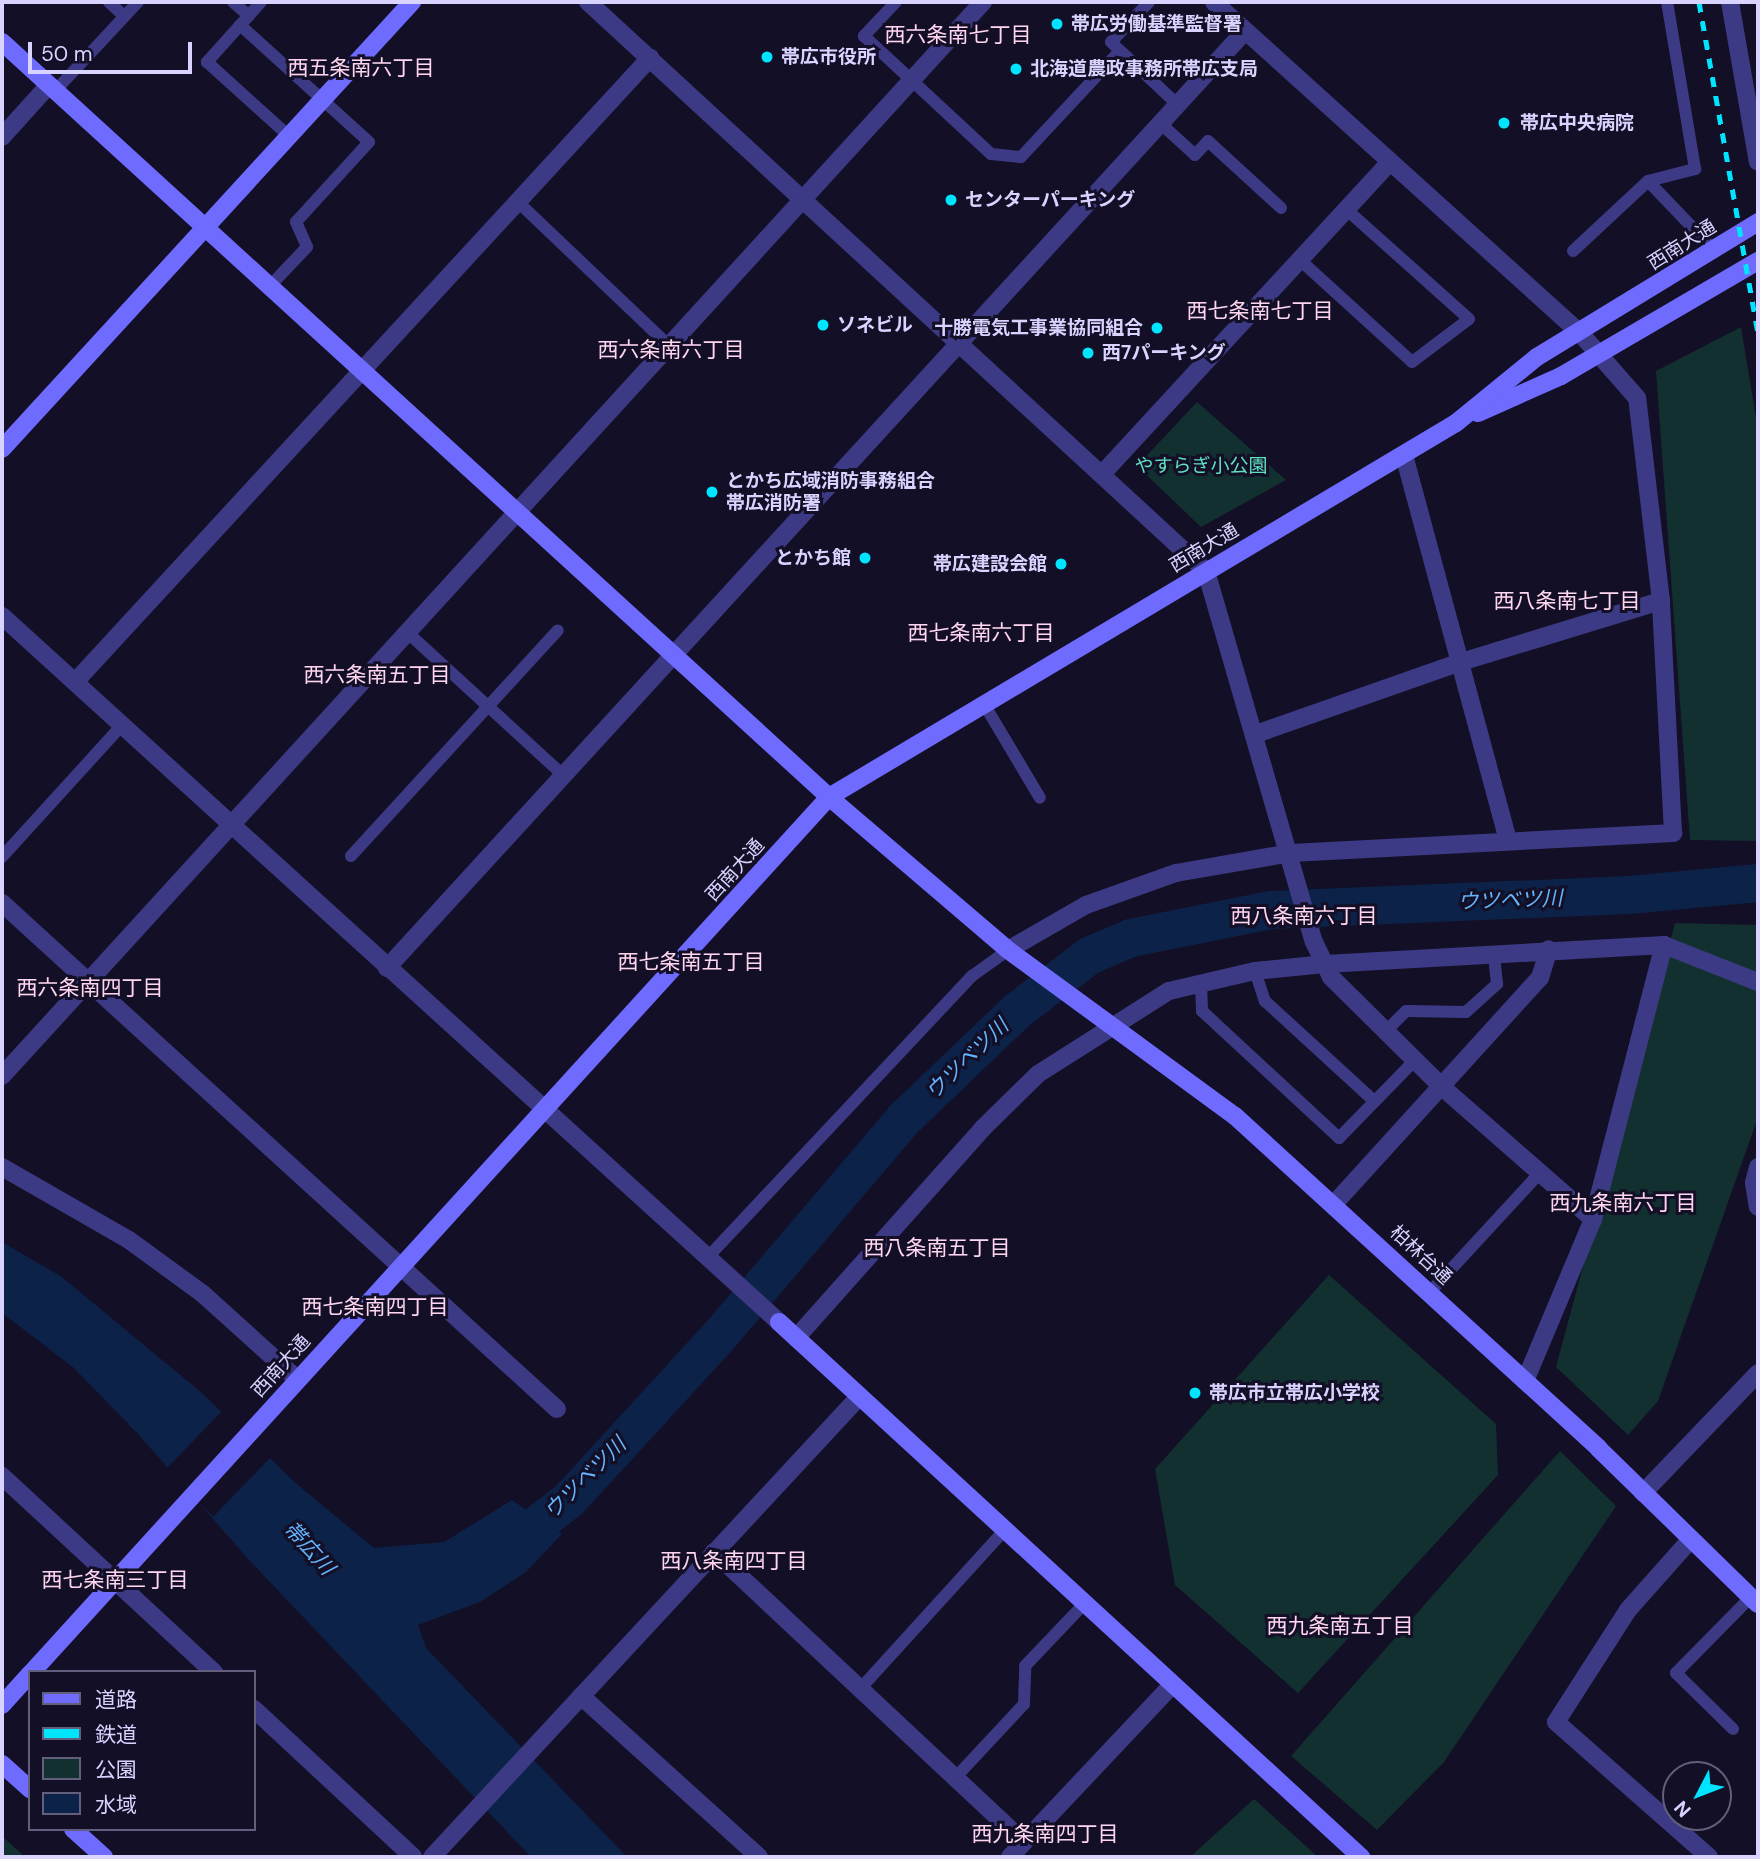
<!DOCTYPE html>
<html>
<head>
<meta charset="utf-8">
<style>
	body { margin:0 }
	#map { position:relative; width:1760px; height:1859px; overflow:hidden; background:#130f26; font-family:"DM Sans","Noto Sans JP",sans-serif }
	div>[style] { position:absolute }
	.green>* { inset:0; background:#12302f }
	.water>* { inset:0; background:#0c2248 }
	.pier>* { inset:0; background:#130f26; transform-origin:0 0 }
	.river>* { height:38px; margin:-19px; padding:0 19px; transform-origin:19px; border-radius:19px; background:#0c2248 }
	.lane>* { height:12px; margin:-6px; padding:0 6px; transform-origin:6px; border-radius:6px; background:#3d3a85 }
	.street>* { height:18px; margin:-9px; padding:0 9px; transform-origin:9px; border-radius:9px; background:#3d3a85 }
	.secondary>* { height:18px; margin:-9px; padding:0 9px; transform-origin:9px; border-radius:9px; background:#6f6bff }
	.rail>* { height:5px; margin-top:-2.5px; transform-origin:0; background:repeating-linear-gradient(90deg,#00e5ff 0 10px,transparent 0 19px) }
	.dots>* { width:19px; height:19px; translate:-50% -50%; box-sizing:border-box; border:4px solid #130f26; border-radius:50% }
	span { translate:-50% -50%; white-space:nowrap; text-align:center; line-height:1.15; -webkit-text-stroke:6px #130f26; paint-order:stroke }
	.poi-label { font-size:19px; color:#d9d4ff; font-weight:700 }
	.left { translate:0 -50%; text-align:left }
	.right { translate:-100% -50%; text-align:right }
	.street-label { font-size:19px; color:#d9d4ff }
	.park-label { font-size:19px; color:#5fe0c0 }
	.neighbourhood-label { font-size:21px; color:#ffd6f0 }
	.water-label { font-size:21px; color:#62b6ff; font-style:italic }
	.frame { position:absolute; inset:0; border:4px solid #d9d4ff; pointer-events:none }
	.legend { position:absolute; left:28px; top:1670px; width:228px; height:161px; box-sizing:border-box; background:#130f26; border:2px solid #625e7d; margin:0; padding:9px 12px; list-style:none; font-size:21px; color:#d9d4ff }
	.legend li { display:flex; align-items:center; gap:14px; height:35px }
	.legend b { width:35px; border:2px solid #625e7d }
	.north { position:absolute; left:1662px; top:1761px; width:70px; height:70px; box-sizing:border-box; background:#130f26; border:2px solid #625e7d; border-radius:50%; rotate:228deg; font-size:19px; font-weight:700; line-height:28px; text-align:center; color:#d9d4ff }
	.north::after { content:''; display:block; margin:auto; width:24px; height:32px; background:#00e5ff; clip-path:polygon(50% 0,100% 100%,50% 72%,0 100%) }
	.scale { position:absolute; left:28px; top:42px; width:164px; height:32px; box-sizing:border-box; border:4px solid #d9d4ff; border-top:0; padding-left:9px; font-size:21px; line-height:24px; white-space:nowrap; color:#d9d4ff; -webkit-text-stroke:5px #130f26; paint-order:stroke }
</style>
</head>
<body>
<div id="map">
	<div class="green">
		<i style="clip-path:polygon(1741px 327px,1758px 430px,1758px 841px,1690px 840px,1656px 371px)"></i>
		<i style="clip-path:polygon(1197px 402px,1286px 480px,1201px 527px,1137px 466px)"></i>
		<i style="clip-path:polygon(1675px 923px,1758px 925px,1758px 1117px,1658px 1401px,1628px 1435px,1556px 1367px)"></i>
		<i style="clip-path:polygon(1329px 1275px,1496px 1424px,1498px 1475px,1298px 1693px,1175px 1585px,1155px 1469px)"></i>
		<i style="clip-path:polygon(1560px 1451px,1616px 1506px,1444px 1762px,1377px 1830px,1291px 1756px)"></i>
		<i style="clip-path:polygon(1254px 1799px,1318px 1857px,1190px 1857px)"></i>
		<i style="clip-path:polygon(2px 1836px,25px 1857px,2px 1857px)"></i>
	</div>
	<div class="water">
		<i style="clip-path:polygon(2px 1242px,62px 1277px,203px 1394px,299px 1486px,374px 1548px,444px 1542px,512px 1500px,562px 1534px,526px 1572px,480px 1602px,418px 1625px,426px 1648px,627px 1857px,531px 1857px,250px 1561px,138px 1434px,74px 1368px,2px 1313px)"></i>
	</div>
	<div class="pier">
		<i style="left:224px;top:1409px;width:67px;height:85px;rotate:44deg"></i>
	</div>
	<div class="river">
		<i style="left:501px;top:1552px;width:86px;rotate:-37.4deg"></i>
		<i style="left:569px;top:1500px;width:225px;rotate:-47.5deg"></i>
		<i style="left:721px;top:1334px;width:284px;rotate:-49.6deg"></i>
		<i style="left:905px;top:1118px;width:155px;rotate:-43.7deg"></i>
		<i style="left:1017px;top:1011px;width:91px;rotate:-37.4deg"></i>
		<i style="left:1089px;top:956px;width:46px;rotate:-23.2deg"></i>
		<i style="left:1131px;top:938px;width:143px;rotate:-11.3deg"></i>
		<i style="left:1271px;top:910px;width:358px;rotate:-2.4deg"></i>
		<i style="left:1629px;top:895px;width:130px;rotate:-5.3deg"></i>
	</div>
	<div class="lane">
		<i style="left:109px;top:2px;width:21px;rotate:43deg"></i>
		<i style="left:233px;top:2px;width:21px;rotate:41deg"></i>
		<i style="left:261px;top:2px;width:81px;rotate:132deg"></i>
		<i style="left:207px;top:62px;width:110px;rotate:42.1deg"></i>
		<i style="left:896px;top:2px;width:47px;rotate:133.3deg"></i>
		<i style="left:864px;top:36px;width:173px;rotate:42.9deg"></i>
		<i style="left:991px;top:154px;width:30px;rotate:6deg"></i>
		<i style="left:1021px;top:157px;width:145px;rotate:-47deg"></i>
		<i style="left:1149px;top:2px;width:55px;rotate:133.5deg"></i>
		<i style="left:1111px;top:42px;width:91px;rotate:43.2deg"></i>
		<i style="left:240px;top:25px;width:174px;rotate:42.2deg"></i>
		<i style="left:369px;top:142px;width:108px;rotate:132.4deg"></i>
		<i style="left:296px;top:222px;width:27px;rotate:66deg"></i>
		<i style="left:307px;top:247px;width:55px;rotate:133.5deg"></i>
		<i style="left:55px;top:91px;width:122px;rotate:-47deg"></i>
		<i style="left:1160px;top:123px;width:47px;rotate:42.4deg"></i>
		<i style="left:1195px;top:155px;width:19px;rotate:-47deg"></i>
		<i style="left:1208px;top:141px;width:99px;rotate:42.5deg"></i>
		<i style="left:1648px;top:181px;width:49px;rotate:-14.3deg"></i>
		<i style="left:1695px;top:169px;width:169px;rotate:-99.5deg"></i>
		<i style="left:517px;top:201px;width:210px;rotate:43.6deg"></i>
		<i style="left:1573px;top:251px;width:103px;rotate:-43deg"></i>
		<i style="left:1648px;top:181px;width:95px;rotate:46.3deg"></i>
		<i style="left:1300px;top:260px;width:151px;rotate:42.3deg"></i>
		<i style="left:1412px;top:362px;width:71px;rotate:-37deg"></i>
		<i style="left:1469px;top:319px;width:164px;rotate:-138.2deg"></i>
		<i style="left:408px;top:633px;width:210px;rotate:42.5deg"></i>
		<i style="left:984px;top:704px;width:109px;rotate:59.2deg"></i>
		<i style="left:351px;top:856px;width:306px;rotate:-47.5deg"></i>
		<i style="left:2px;top:857px;width:178px;rotate:-47.7deg"></i>
		<i style="left:1255px;top:971px;width:32px;rotate:72deg"></i>
		<i style="left:1265px;top:1001px;width:148px;rotate:42.5deg"></i>
		<i style="left:1201px;top:982px;width:29px;rotate:88deg"></i>
		<i style="left:1202px;top:1011px;width:187px;rotate:42.8deg"></i>
		<i style="left:1339px;top:1138px;width:109px;rotate:-45.7deg"></i>
		<i style="left:1386px;top:1031px;width:28px;rotate:-45deg"></i>
		<i style="left:1406px;top:1011px;width:60px;rotate:1deg"></i>
		<i style="left:1466px;top:1012px;width:42px;rotate:-42.1deg"></i>
		<i style="left:1497px;top:984px;width:31px;rotate:-96deg"></i>
		<i style="left:708px;top:1257px;width:386px;rotate:-46.8deg"></i>
		<i style="left:972px;top:976px;width:44px;rotate:-35.8deg"></i>
		<i style="left:1430px;top:1292px;width:162px;rotate:-47.3deg"></i>
		<i style="left:860px;top:1689px;width:214px;rotate:-47.7deg"></i>
		<i style="left:1733px;top:1729px;width:80px;rotate:-135.5deg"></i>
		<i style="left:1676px;top:1673px;width:107px;rotate:-45.4deg"></i>
		<i style="left:955px;top:1778px;width:101px;rotate:-47deg"></i>
		<i style="left:1024px;top:1704px;width:38px;rotate:-88deg"></i>
		<i style="left:1025px;top:1666px;width:84px;rotate:-46.4deg"></i>
	</div>
	<div class="street">
		<i style="left:588px;top:2px;width:840px;rotate:42.64deg"></i>
		<i style="left:1206px;top:571px;width:386px;rotate:73.8deg"></i>
		<i style="left:1314px;top:942px;width:39px;rotate:64deg"></i>
		<i style="left:1331px;top:977px;width:156px;rotate:44.7deg"></i>
		<i style="left:1442px;top:1087px;width:201px;rotate:41.2deg"></i>
		<i style="left:1730px;top:2px;width:162px;rotate:80.1deg"></i>
		<i style="left:2px;top:137px;width:70px;rotate:-47.9deg"></i>
		<i style="left:1404px;top:455px;width:399px;rotate:74.9deg"></i>
		<i style="left:1103px;top:473px;width:422px;rotate:-47.3deg"></i>
		<i style="left:2px;top:616px;width:1050px;rotate:42.26deg"></i>
		<i style="left:75px;top:682px;width:849px;rotate:-47.34deg"></i>
		<i style="left:1256px;top:734px;width:217px;rotate:-19.4deg"></i>
		<i style="left:1461px;top:662px;width:209px;rotate:-17deg"></i>
		<i style="left:2px;top:903px;width:751px;rotate:42.36deg"></i>
		<i style="left:1008px;top:950px;width:90px;rotate:-30deg"></i>
		<i style="left:1086px;top:905px;width:96px;rotate:-19.6deg"></i>
		<i style="left:1176px;top:873px;width:117px;rotate:-9.9deg"></i>
		<i style="left:1291px;top:853px;width:383px;rotate:-3deg"></i>
		<i style="left:1673px;top:833px;width:232px;rotate:-93deg"></i>
		<i style="left:1661px;top:601px;width:204px;rotate:-96.7deg"></i>
		<i style="left:1637px;top:398px;width:86px;rotate:-131.2deg"></i>
		<i style="left:1580px;top:333px;width:493px;rotate:-137.9deg"></i>
		<i style="left:387px;top:968px;width:1270px;rotate:-47.52deg"></i>
		<i style="left:2px;top:1076px;width:1455px;rotate:-47.59deg"></i>
		<i style="left:2px;top:1167px;width:146px;rotate:29.9deg"></i>
		<i style="left:129px;top:1240px;width:92px;rotate:36.1deg"></i>
		<i style="left:203px;top:1294px;width:127px;rotate:42.1deg"></i>
		<i style="left:1758px;top:1167px;width:16px;rotate:104deg"></i>
		<i style="left:1754px;top:1183px;width:24px;rotate:81deg"></i>
		<i style="left:1334px;top:1204px;width:306px;rotate:-47.7deg"></i>
		<i style="left:1540px;top:978px;width:30px;rotate:-73deg"></i>
		<i style="left:796px;top:1338px;width:280px;rotate:-48.3deg"></i>
		<i style="left:982px;top:1129px;width:78px;rotate:-44.5deg"></i>
		<i style="left:1038px;top:1074px;width:155px;rotate:-32.4deg"></i>
		<i style="left:1169px;top:991px;width:88px;rotate:-13.1deg"></i>
		<i style="left:1255px;top:971px;width:70px;rotate:-5.7deg"></i>
		<i style="left:1325px;top:964px;width:340px;rotate:-3.2deg"></i>
		<i style="left:1664px;top:945px;width:101px;rotate:21.5deg"></i>
		<i style="left:1525px;top:1381px;width:176px;rotate:-67.2deg"></i>
		<i style="left:1593px;top:1219px;width:283px;rotate:-75.5deg"></i>
		<i style="left:2px;top:1476px;width:289px;rotate:42.8deg"></i>
		<i style="left:1643px;top:1493px;width:166px;rotate:-46.2deg"></i>
		<i style="left:1691px;top:1539px;width:95px;rotate:131.6deg"></i>
		<i style="left:1628px;top:1610px;width:133px;rotate:122.7deg"></i>
		<i style="left:1556px;top:1722px;width:204px;rotate:41.4deg"></i>
		<i style="left:714px;top:1552px;width:424px;rotate:43.1deg"></i>
		<i style="left:581px;top:1696px;width:240px;rotate:42.1deg"></i>
		<i style="left:254px;top:1709px;width:217px;rotate:42.9deg"></i>
		<i style="left:432px;top:1857px;width:628px;rotate:-47.13deg"></i>
		<i style="left:1010px;top:1857px;width:235px;rotate:-46.7deg"></i>
	</div>
	<div class="secondary">
		<i style="left:2px;top:42px;width:1120px;rotate:42.39deg"></i>
		<i style="left:829px;top:797px;width:235px;rotate:40.5deg"></i>
		<i style="left:1008px;top:950px;width:281px;rotate:36.2deg"></i>
		<i style="left:1235px;top:1116px;width:492px;rotate:42.4deg"></i>
		<i style="left:1598px;top:1448px;width:223px;rotate:44.3deg"></i>
		<i style="left:1478px;top:413px;width:91px;rotate:-24deg"></i>
		<i style="left:1561px;top:376px;width:228px;rotate:-30.3deg"></i>
		<i style="left:2px;top:449px;width:607px;rotate:-47.47deg"></i>
		<i style="left:779px;top:1322px;width:791px;rotate:42.59deg"></i>
		<i style="left:32px;top:1672px;width:1184px;rotate:-47.67deg"></i>
		<i style="left:829px;top:797px;width:730px;rotate:-30.82deg"></i>
		<i style="left:1456px;top:423px;width:104px;rotate:-39.2deg"></i>
		<i style="left:1537px;top:357px;width:259px;rotate:-31.4deg"></i>
		<i style="left:2px;top:1705px;width:42px;rotate:-47.9deg"></i>
		<i style="left:2px;top:1764px;width:38px;rotate:42deg"></i>
		<i style="left:73px;top:1829px;width:42px;rotate:42.1deg"></i>
	</div>
	<div class="rail">
		<i style="left:1699px;top:2px;width:336px;rotate:79.9deg"></i>
	</div>
	<div class="dots">
		<i style="left:1057px;top:24px;background:#00e5ff"></i>
		<i style="left:767px;top:57px;background:#00e5ff"></i>
		<i style="left:1016px;top:69px;background:#00e5ff"></i>
		<i style="left:1504px;top:123px;background:#00e5ff"></i>
		<i style="left:951px;top:200px;background:#00e5ff"></i>
		<i style="left:823px;top:325px;background:#00e5ff"></i>
		<i style="left:1157px;top:328px;background:#00e5ff"></i>
		<i style="left:1088px;top:353px;background:#00e5ff"></i>
		<i style="left:712px;top:492px;background:#00e5ff"></i>
		<i style="left:865px;top:558px;background:#00e5ff"></i>
		<i style="left:1061px;top:564px;background:#00e5ff"></i>
		<i style="left:1195px;top:1393px;background:#00e5ff"></i>
	</div>
	<div class="poi-label">
		<span class="left" style="left:1071px;top:24px">帯広労働基準監督署</span>
		<span class="left" style="left:781px;top:57px">帯広市役所</span>
		<span class="left" style="left:1030px;top:69px">北海道農政事務所帯広支局</span>
		<span class="left" style="left:1520px;top:123px">帯広中央病院</span>
		<span class="left" style="left:965px;top:200px">センターパーキング</span>
		<span class="left" style="left:837px;top:325px">ソネビル</span>
		<span class="right" style="left:1143px;top:328px">十勝電気工事業協同組合</span>
		<span class="left" style="left:1102px;top:353px">西7パーキング</span>
		<span class="left" style="left:726px;top:492px">とかち広域消防事務組合<br>帯広消防署</span>
		<span class="right" style="left:851px;top:558px">とかち館</span>
		<span class="right" style="left:1047px;top:564px">帯広建設会館</span>
		<span class="left" style="left:1209px;top:1393px">帯広市立帯広小学校</span>
	</div>
	<div class="street-label">
		<span style="left:1682px;top:245px;rotate:-32deg">西南大通</span>
		<span style="left:1204px;top:548px;rotate:-31deg">西南大通</span>
		<span style="left:735px;top:870px;rotate:-48deg">西南大通</span>
		<span style="left:1421px;top:1255px;rotate:43deg">柏林台通</span>
		<span style="left:281px;top:1366px;rotate:-48deg">西南大通</span>
	</div>
	<div class="park-label">
		<span style="left:1201px;top:466px">やすらぎ小公園</span>
	</div>
	<div class="neighbourhood-label">
		<span style="left:958px;top:35px">西六条南七丁目</span>
		<span style="left:361px;top:68px">西五条南六丁目</span>
		<span style="left:1260px;top:311px">西七条南七丁目</span>
		<span style="left:671px;top:350px">西六条南六丁目</span>
		<span style="left:1567px;top:601px">西八条南七丁目</span>
		<span style="left:981px;top:633px">西七条南六丁目</span>
		<span style="left:377px;top:675px">西六条南五丁目</span>
		<span style="left:1304px;top:916px">西八条南六丁目</span>
		<span style="left:691px;top:962px">西七条南五丁目</span>
		<span style="left:90px;top:988px">西六条南四丁目</span>
		<span style="left:1623px;top:1203px">西九条南六丁目</span>
		<span style="left:937px;top:1248px">西八条南五丁目</span>
		<span style="left:375px;top:1307px">西七条南四丁目</span>
		<span style="left:734px;top:1561px">西八条南四丁目</span>
		<span style="left:115px;top:1580px">西七条南三丁目</span>
		<span style="left:1340px;top:1626px">西九条南五丁目</span>
		<span style="left:1045px;top:1834px">西九条南四丁目</span>
	</div>
	<div class="water-label">
		<span style="left:1510px;top:900px;rotate:-2deg">ウツベツ川</span>
		<span style="left:967px;top:1059px;rotate:-44deg">ウツベツ川</span>
		<span style="left:585px;top:1478px;rotate:-45deg">ウツベツ川</span>
		<span style="left:309px;top:1548px;rotate:48deg">帯広川</span>
	</div>
	<div class="frame"></div>
	<ul class="legend">
	<li><b style="height:9px;background:#6f6bff"></b>道路</li>
	<li><b style="height:9px;background:#00e5ff"></b>鉄道</li>
	<li><b style="height:19px;background:#12302f"></b>公園</li>
	<li><b style="height:19px;background:#0c2248"></b>水域</li>
	</ul>
	<div class="north">N</div>
	<div class="scale">50 m</div>
</div>
</body>
</html>
